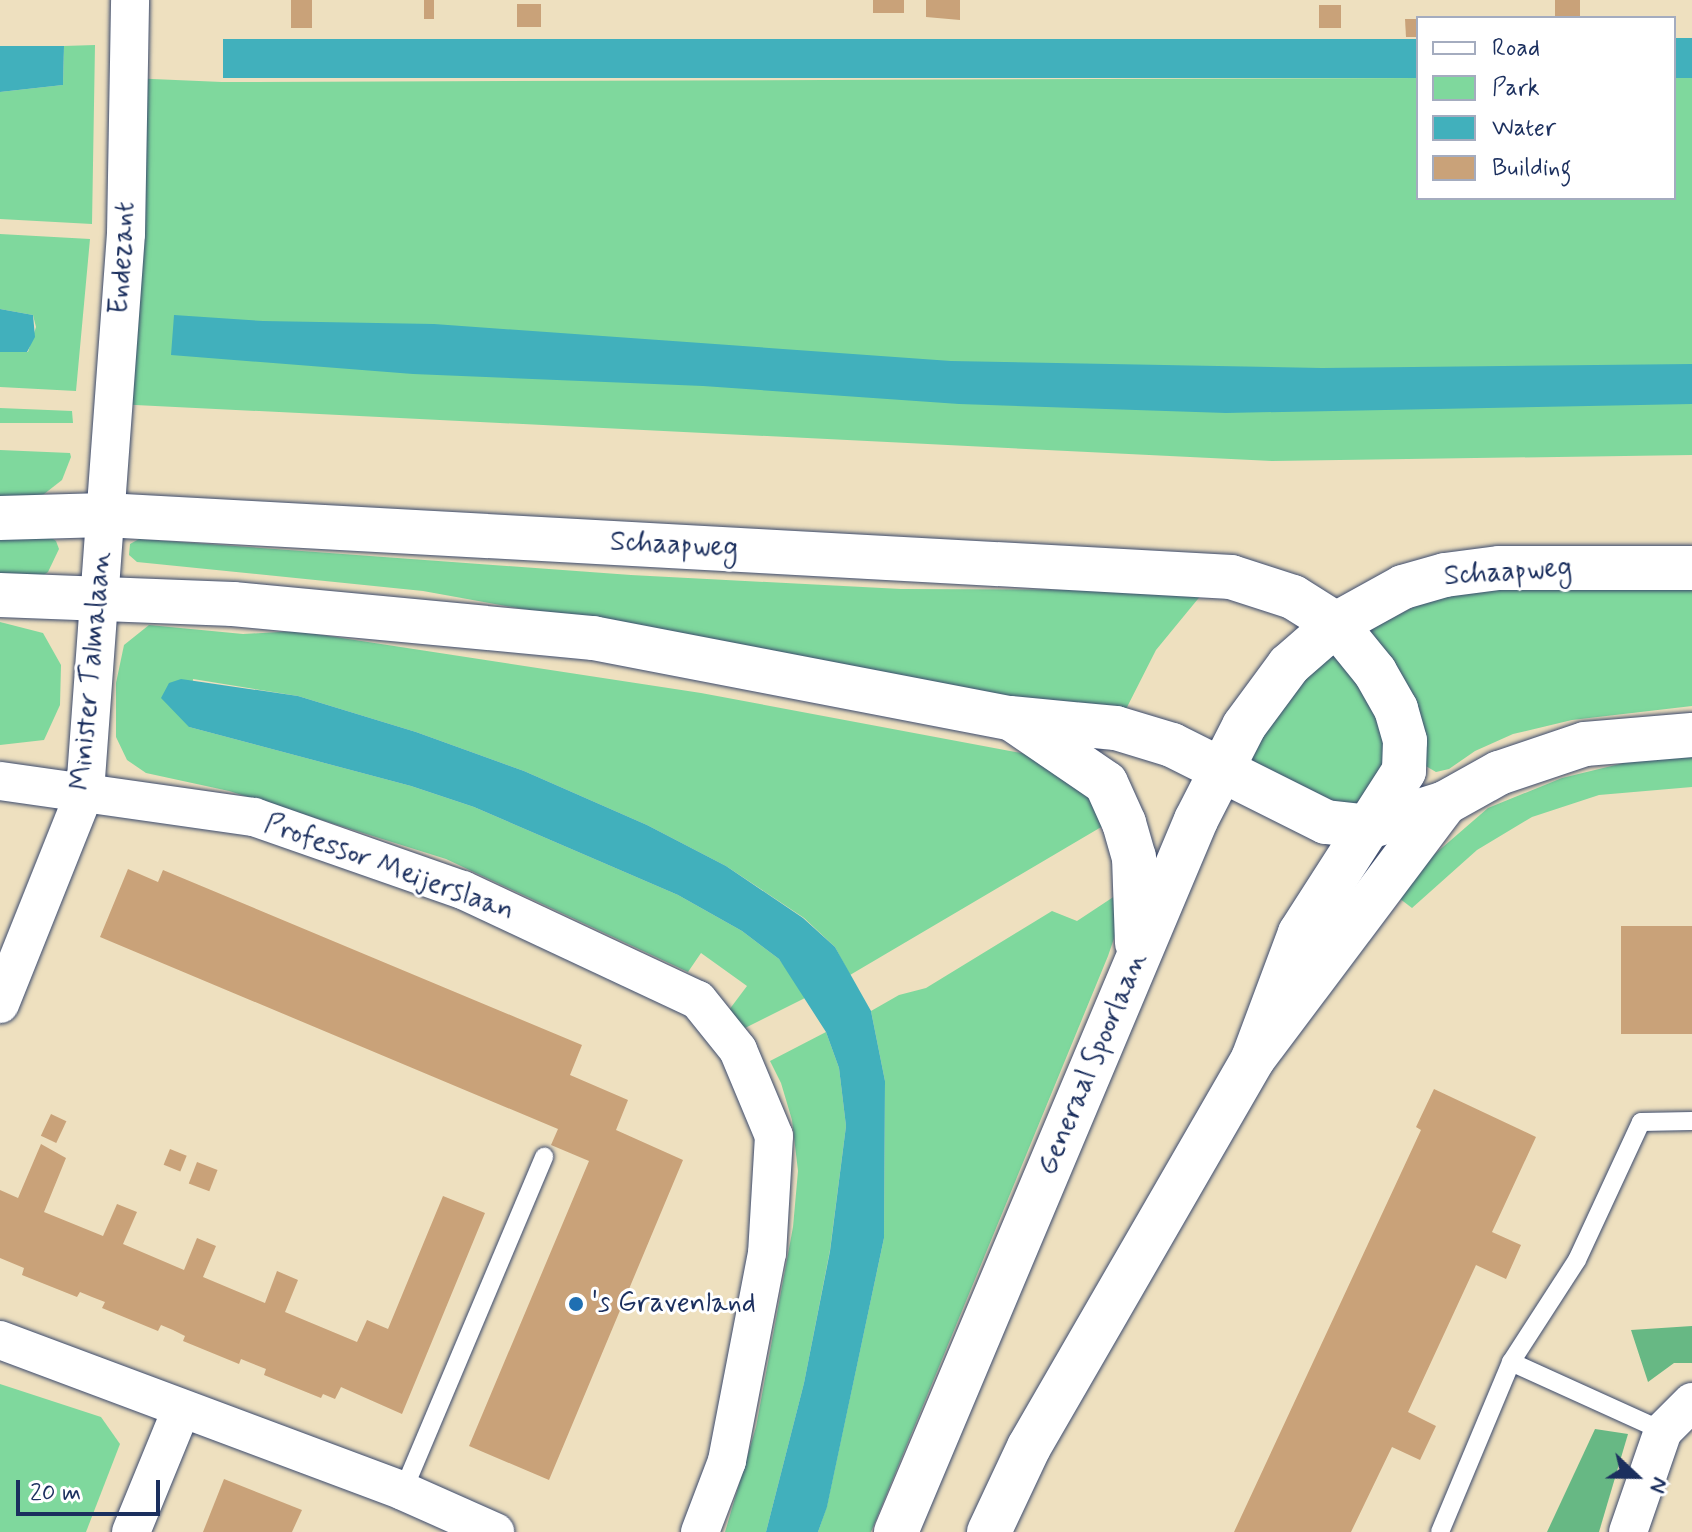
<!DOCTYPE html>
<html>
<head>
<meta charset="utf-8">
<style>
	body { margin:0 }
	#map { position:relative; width:1692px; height:1532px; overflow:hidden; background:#eee0bf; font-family:Mynerve,sans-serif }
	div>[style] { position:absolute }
	.green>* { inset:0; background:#7fd89d }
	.forest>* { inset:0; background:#67b884 }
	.water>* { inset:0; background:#41b0bc; transform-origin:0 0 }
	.building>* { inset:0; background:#c9a279; transform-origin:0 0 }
	.roads { filter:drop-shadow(0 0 2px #3b4a6d) drop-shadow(0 0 2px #3b4a6d) }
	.service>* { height:18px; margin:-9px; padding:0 9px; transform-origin:9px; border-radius:9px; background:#fff }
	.minor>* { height:38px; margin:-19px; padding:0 19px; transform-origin:19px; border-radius:19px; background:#fff }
	.tertiary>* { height:44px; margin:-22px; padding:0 22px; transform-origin:22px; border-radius:22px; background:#fff }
	.dots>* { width:22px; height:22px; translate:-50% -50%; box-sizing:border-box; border:4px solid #fff; border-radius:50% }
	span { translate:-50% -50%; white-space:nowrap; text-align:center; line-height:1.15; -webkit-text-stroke:6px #fff; paint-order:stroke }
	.street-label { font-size:28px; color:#1b2f5e }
	.poi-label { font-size:28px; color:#1b2f5e }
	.left { translate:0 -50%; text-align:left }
	.legend { position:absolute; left:1416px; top:16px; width:260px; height:184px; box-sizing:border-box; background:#fff; border:2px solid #a4acbf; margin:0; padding:10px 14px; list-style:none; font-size:24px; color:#1b2f5e }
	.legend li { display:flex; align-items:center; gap:16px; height:40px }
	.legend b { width:40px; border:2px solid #a4acbf }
	.north { position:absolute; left:1596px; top:1436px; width:80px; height:80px; -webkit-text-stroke:6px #fff; paint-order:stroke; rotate:112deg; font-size:22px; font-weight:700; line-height:32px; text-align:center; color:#1b2f5e }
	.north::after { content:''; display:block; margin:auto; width:28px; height:36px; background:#1b2f5e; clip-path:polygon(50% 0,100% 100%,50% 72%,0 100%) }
	.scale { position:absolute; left:16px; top:1480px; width:144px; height:36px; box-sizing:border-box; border:4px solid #1b2f5e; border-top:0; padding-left:10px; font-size:24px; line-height:28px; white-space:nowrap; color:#1b2f5e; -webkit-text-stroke:6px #fff; paint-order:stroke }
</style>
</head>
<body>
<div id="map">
	<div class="green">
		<i style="clip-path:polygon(95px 45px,92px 224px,0 219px,0 92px,63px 85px,64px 46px)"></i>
		<i style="clip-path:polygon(129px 78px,222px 82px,1418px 78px,1418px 198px,1674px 198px,1674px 78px,1692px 78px,1692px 455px,1272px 461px,115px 404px)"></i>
		<i style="clip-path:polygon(0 234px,90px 239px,76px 391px,0 387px,0 352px,28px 352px,36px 327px,33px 315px,0 309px)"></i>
		<i style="clip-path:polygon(0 408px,72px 411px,73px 423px,0 423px)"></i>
		<i style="clip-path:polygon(0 450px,70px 453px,71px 457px,62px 480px,39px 498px,0 506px)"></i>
		<i style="clip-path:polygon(0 532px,50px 537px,56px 541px,59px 549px,48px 572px,38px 579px,0 584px)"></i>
		<i style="clip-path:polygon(139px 539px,631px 575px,901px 589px,1162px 590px,1202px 594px,1156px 650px,1122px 717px,423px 591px,137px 562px,129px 555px,130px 544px)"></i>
		<i style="clip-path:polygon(1692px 586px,1692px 706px,1572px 720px,1513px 734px,1475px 751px,1449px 769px,1436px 772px,1424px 765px,1365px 632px,1431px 598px,1472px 589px)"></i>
		<i style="clip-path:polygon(0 622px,43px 633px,61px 665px,60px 705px,44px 740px,0 745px)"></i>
		<i style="clip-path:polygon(149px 625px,243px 634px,296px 631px,701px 693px,1042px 757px,1087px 786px,1108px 823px,850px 975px,835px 947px,804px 918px,726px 866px,647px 825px,524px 771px,416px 732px,298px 696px,193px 679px,189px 727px,411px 786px,474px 807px,678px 895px,742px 931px,779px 959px,807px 997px,743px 1029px,729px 1010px,747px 986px,701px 953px,688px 972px,446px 859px,229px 791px,146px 773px,127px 760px,116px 737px,116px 683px,124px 645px)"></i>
		<i style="clip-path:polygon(1331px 651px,1359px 671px,1387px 732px,1378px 792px,1352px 807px,1326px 807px,1242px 764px,1256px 735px)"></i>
		<i style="clip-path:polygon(1692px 756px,1692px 787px,1599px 795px,1532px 817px,1477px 850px,1412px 908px,1391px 892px,1488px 808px,1562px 778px,1632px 761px)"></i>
		<i style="clip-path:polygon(1124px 890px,1122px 915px,1108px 956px,871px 1532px,818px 1532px,827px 1506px,884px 1238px,885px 1081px,871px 1011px,899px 995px,926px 988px,1052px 911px,1077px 921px)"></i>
		<i style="clip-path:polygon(826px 1032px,839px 1068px,846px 1126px,830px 1250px,804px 1383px,766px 1532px,725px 1532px,756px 1427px,793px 1227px,798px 1171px,792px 1120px,781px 1083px,770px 1061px)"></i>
		<i style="clip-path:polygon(0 1384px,101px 1417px,120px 1444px,86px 1532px,0 1532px)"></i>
	</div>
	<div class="forest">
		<i style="clip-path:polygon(1692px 1326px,1692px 1363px,1674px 1363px,1648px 1382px,1631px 1330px)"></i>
		<i style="clip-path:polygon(1595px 1429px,1628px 1434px,1599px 1532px,1547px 1532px)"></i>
	</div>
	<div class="water">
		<i style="left:1674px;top:38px;width:18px;height:40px"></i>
		<i style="left:1418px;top:39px;width:39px;height:1195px;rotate:90deg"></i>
		<i style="clip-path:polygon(0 46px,64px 46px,63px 85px,0 92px)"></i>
		<i style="clip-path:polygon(0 309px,33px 315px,35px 337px,27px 352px,0 352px)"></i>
		<i style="clip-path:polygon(174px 315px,263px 321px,434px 324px,951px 361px,1322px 368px,1692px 364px,1692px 404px,1226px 413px,959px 404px,703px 386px,413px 374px,171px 355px)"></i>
		<i style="clip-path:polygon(181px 679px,298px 696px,416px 732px,524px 771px,647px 825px,726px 866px,803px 918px,835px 947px,871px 1011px,885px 1081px,884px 1238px,827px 1507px,818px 1532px,766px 1532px,804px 1383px,830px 1251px,846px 1126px,839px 1068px,826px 1032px,779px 959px,742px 931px,678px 895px,474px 807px,411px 786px,189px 727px,161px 698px,169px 683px)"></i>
	</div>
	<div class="building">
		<i style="left:291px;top:0;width:21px;height:28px"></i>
		<i style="left:424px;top:0;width:10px;height:19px"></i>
		<i style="left:873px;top:0;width:31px;height:13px"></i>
		<i style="clip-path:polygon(926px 0,960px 0,960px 20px,926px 17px)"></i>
		<i style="left:1555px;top:0;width:25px;height:16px"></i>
		<i style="left:541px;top:4px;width:23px;height:24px;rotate:90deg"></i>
		<i style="left:1319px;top:5px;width:22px;height:23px"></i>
		<i style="clip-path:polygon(1405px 19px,1416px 19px,1418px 37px,1406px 37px)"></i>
		<i style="clip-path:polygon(128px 869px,158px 882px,163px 870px,582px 1045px,570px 1075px,628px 1100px,616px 1130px,683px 1160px,549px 1480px,469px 1446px,589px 1161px,551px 1145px,558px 1129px,100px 937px)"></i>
		<i style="left:1692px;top:926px;width:108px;height:71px;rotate:90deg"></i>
		<i style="clip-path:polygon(1434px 1089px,1536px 1137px,1492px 1232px,1521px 1245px,1506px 1279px,1476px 1265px,1408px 1412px,1436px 1426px,1420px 1460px,1392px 1447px,1351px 1532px,1234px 1532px,1421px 1130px,1416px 1127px)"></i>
		<i style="left:51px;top:1114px;width:17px;height:24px;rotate:25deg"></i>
		<i style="clip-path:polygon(41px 1144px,66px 1158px,44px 1212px,103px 1236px,117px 1204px,137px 1212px,123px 1244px,184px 1270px,197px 1238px,216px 1246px,203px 1277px,265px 1303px,277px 1271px,298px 1280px,285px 1312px,357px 1342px,367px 1320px,388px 1329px,443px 1196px,485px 1213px,402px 1414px,341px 1387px,335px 1399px,323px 1394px,321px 1398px,264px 1375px,266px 1369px,241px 1359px,239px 1364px,183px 1341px,185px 1336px,173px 1330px,161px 1325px,158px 1331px,102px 1308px,105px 1302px,92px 1297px,80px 1292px,77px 1297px,22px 1275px,24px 1268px,0 1258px,0 1190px,18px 1198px)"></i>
		<i style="left:170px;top:1149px;width:18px;height:17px;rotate:22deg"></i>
		<i style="left:197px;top:1162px;width:22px;height:23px;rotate:21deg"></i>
		<i style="clip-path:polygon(224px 1479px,302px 1510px,292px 1532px,203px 1532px)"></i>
	</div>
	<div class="roads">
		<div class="service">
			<i style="left:1511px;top:1362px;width:167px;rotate:24.4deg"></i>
			<i style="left:403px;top:1491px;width:363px;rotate:-67.1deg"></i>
			<i style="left:1440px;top:1532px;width:184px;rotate:-67.3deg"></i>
			<i style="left:1511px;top:1362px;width:121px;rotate:-57.1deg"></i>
			<i style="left:1577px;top:1260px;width:152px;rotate:-65.1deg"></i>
			<i style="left:1641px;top:1122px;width:51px;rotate:-1.1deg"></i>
		</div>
		<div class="minor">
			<i style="left:0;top:781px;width:257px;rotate:8.1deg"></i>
			<i style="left:254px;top:817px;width:221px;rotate:19.3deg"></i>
			<i style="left:463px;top:890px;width:259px;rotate:25.1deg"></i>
			<i style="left:698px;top:1000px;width:64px;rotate:51.3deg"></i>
			<i style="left:738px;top:1050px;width:93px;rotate:67.3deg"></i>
			<i style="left:774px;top:1136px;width:117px;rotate:93.4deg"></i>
			<i style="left:767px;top:1253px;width:212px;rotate:100.9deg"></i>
			<i style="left:727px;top:1461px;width:76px;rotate:110.8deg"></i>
			<i style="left:0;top:1004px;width:228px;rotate:-68.2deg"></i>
			<i style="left:85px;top:792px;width:560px;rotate:-85.8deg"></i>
			<i style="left:126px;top:234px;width:234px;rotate:-89deg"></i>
			<i style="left:0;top:1340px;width:430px;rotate:20.5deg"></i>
			<i style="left:403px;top:1491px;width:101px;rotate:24deg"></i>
			<i style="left:131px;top:1532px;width:132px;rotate:-67.7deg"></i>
			<i style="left:1628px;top:1532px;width:107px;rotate:-70.9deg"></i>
			<i style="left:1663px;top:1431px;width:41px;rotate:-45deg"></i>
		</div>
		<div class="tertiary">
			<i style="left:0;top:518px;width:105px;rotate:-1.6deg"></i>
			<i style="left:105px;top:515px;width:1128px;rotate:3.15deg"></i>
			<i style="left:1231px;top:577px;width:65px;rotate:17.9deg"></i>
			<i style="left:1293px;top:597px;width:51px;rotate:32.1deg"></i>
			<i style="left:1336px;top:624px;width:62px;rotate:50.9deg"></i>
			<i style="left:1375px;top:672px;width:43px;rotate:60.4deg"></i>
			<i style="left:1396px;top:709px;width:33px;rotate:74deg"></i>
			<i style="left:1405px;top:741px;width:30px;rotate:92deg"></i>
			<i style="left:1404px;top:771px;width:193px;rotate:122.7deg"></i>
			<i style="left:1300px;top:933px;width:134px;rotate:110.5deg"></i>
			<i style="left:0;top:595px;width:233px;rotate:2.2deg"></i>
			<i style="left:233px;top:604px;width:362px;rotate:5.4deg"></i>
			<i style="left:593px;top:638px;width:425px;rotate:10.9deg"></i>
			<i style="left:1010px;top:718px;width:106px;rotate:5.4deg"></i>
			<i style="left:1116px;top:728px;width:59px;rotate:16.9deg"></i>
			<i style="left:1172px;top:745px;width:172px;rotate:26.6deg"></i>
			<i style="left:1326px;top:822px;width:43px;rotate:6.6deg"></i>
			<i style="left:1369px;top:827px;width:80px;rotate:-17.5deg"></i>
			<i style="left:1445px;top:803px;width:62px;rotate:-29.1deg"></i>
			<i style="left:1499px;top:773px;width:91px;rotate:-18.6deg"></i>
			<i style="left:1585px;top:744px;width:107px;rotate:-4.8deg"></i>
			<i style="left:1015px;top:721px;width:110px;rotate:34.3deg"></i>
			<i style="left:1106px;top:783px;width:44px;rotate:65.8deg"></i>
			<i style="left:1124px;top:823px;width:35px;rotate:74deg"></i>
			<i style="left:1134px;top:857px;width:86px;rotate:88deg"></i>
			<i style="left:896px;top:1532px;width:773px;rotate:-67.15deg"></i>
			<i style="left:1196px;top:820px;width:106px;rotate:-62.9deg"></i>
			<i style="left:1244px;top:726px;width:76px;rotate:-53.6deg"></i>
			<i style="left:1289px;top:665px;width:62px;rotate:-41.1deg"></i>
			<i style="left:1336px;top:624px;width:77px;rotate:-28.9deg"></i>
			<i style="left:1403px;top:587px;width:44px;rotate:-15.9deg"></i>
			<i style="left:1445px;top:575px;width:54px;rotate:-7.4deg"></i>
			<i style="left:1499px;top:568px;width:193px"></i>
			<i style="left:989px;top:1532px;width:94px;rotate:-64.8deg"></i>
			<i style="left:1029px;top:1447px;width:448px;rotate:-60deg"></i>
			<i style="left:1253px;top:1059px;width:320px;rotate:-53.1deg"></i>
		</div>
	</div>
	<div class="dots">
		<i style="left:576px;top:1304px;background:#1f6fb2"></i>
	</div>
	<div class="street-label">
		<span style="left:123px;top:258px;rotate:-87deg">Endezant</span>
		<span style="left:674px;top:546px;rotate:3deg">Schaapweg</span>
		<span style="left:1508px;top:573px;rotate:-4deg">Schaapweg</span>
		<span style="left:92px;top:671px;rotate:-85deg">Minister Talmalaan</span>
		<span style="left:389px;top:868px;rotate:20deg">Professor Meijerslaan</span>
		<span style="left:1093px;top:1064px;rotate:-67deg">Generaal Spoorlaan</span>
	</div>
	<div class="poi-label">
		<span class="left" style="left:592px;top:1304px">'s Gravenland</span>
	</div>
	<ul class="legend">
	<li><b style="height:10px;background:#fff"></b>Road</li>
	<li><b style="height:22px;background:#7fd89d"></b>Park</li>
	<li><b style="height:22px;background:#41b0bc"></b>Water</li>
	<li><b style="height:22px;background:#c9a279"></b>Building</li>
	</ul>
	<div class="north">N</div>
	<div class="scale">20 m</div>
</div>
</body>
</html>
